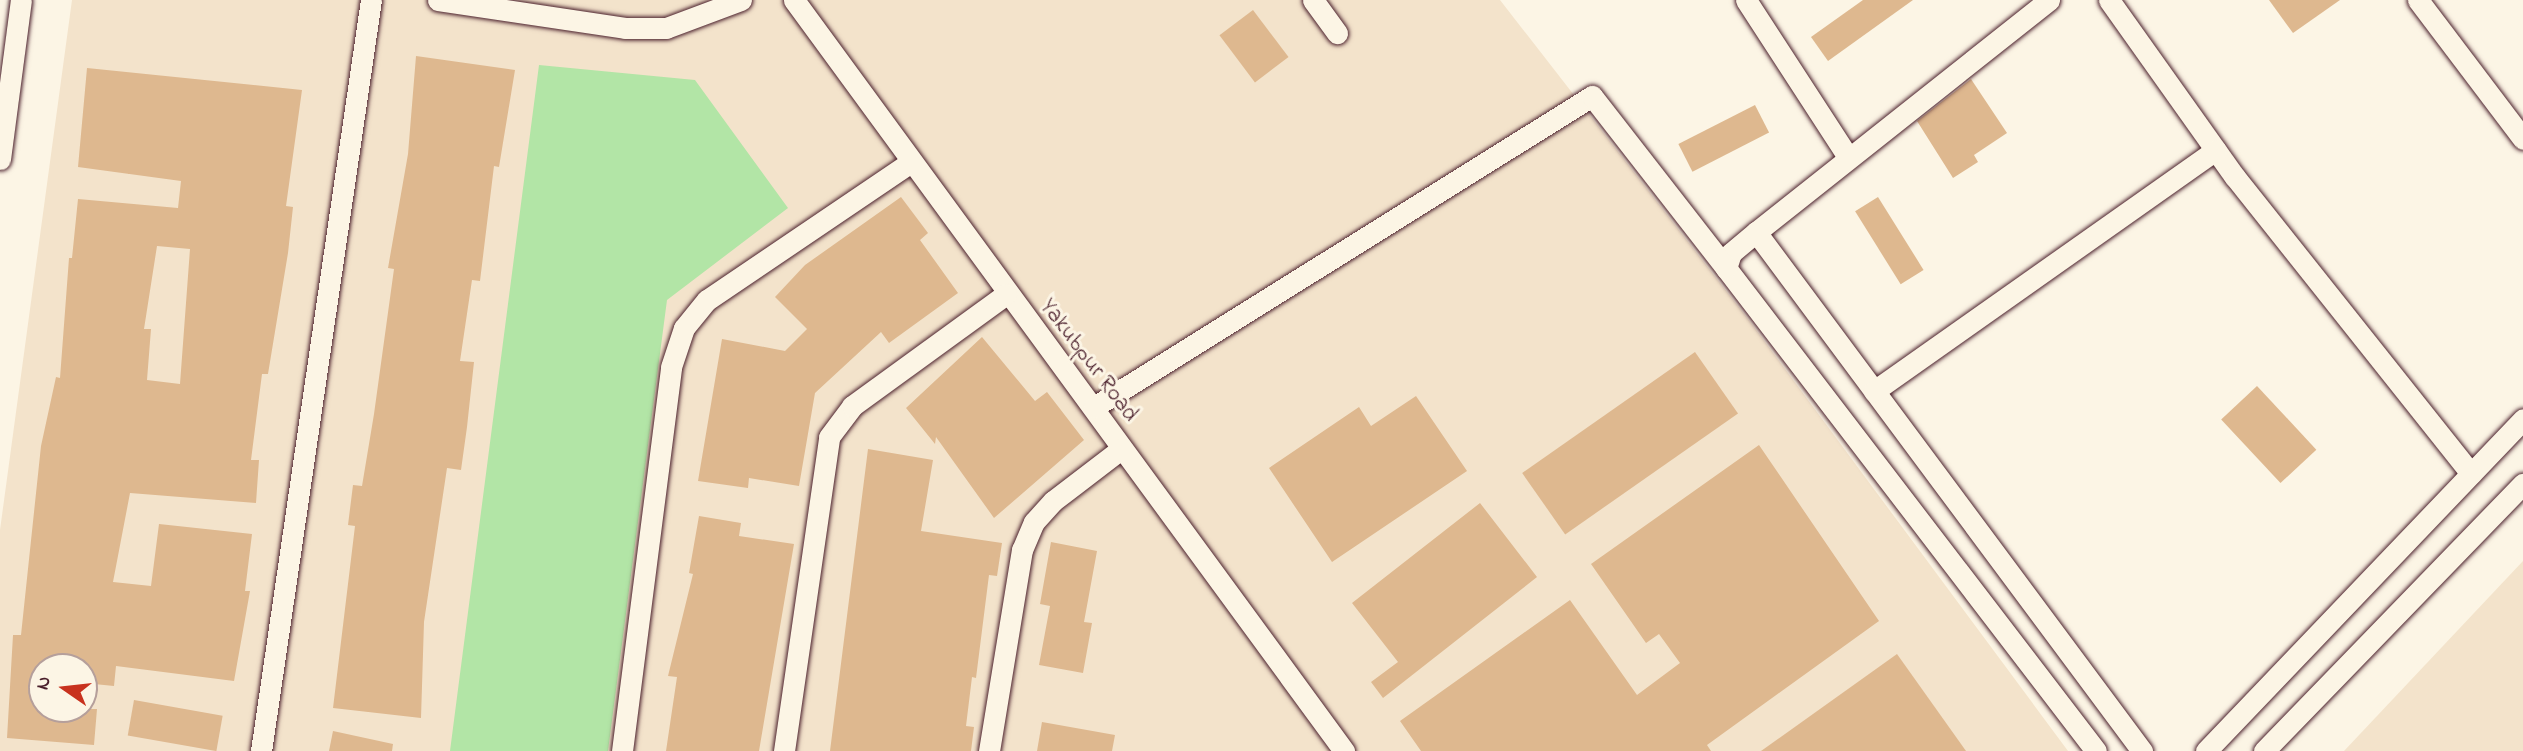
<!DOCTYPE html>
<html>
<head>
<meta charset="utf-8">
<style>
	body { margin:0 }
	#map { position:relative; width:2523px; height:751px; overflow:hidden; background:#fcf5e5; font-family:"Indie Flower",sans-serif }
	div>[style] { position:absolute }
	.built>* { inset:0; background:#f3e3cb }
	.green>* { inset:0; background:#b2e5a6 }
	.building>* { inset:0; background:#deb88f; transform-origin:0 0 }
	.roads { filter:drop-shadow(0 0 2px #4a1f2b) drop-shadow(0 0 2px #4a1f2b) }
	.minor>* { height:21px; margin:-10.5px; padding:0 10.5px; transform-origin:10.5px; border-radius:10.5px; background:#fcf5e5 }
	span { translate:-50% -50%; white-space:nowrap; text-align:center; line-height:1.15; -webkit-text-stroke:6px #fcf5e5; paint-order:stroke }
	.street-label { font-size:23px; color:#4a1f2b }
	.north { position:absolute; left:28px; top:653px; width:70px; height:70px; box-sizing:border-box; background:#fcf5e5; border:2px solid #b59f9b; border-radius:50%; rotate:284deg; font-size:19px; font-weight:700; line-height:28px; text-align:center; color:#4a1f2b }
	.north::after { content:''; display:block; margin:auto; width:24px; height:32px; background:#c8321e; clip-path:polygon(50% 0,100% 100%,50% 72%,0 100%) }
</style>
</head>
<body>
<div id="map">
	<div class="built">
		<i style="clip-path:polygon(evenodd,72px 0,1500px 0,1748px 319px,2068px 751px,0 751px,0 530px,72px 0,42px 667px,84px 667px,84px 709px,42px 709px,42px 667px)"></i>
		<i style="clip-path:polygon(2523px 561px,2523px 751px,2344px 751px)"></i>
	</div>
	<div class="green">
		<i style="clip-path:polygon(539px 65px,695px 80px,788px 208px,667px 300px,608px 751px,450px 751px)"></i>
	</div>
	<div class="building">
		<i style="clip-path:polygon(1863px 0,1913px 0,1828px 61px,1811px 37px)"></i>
		<i style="clip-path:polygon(2269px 0,2340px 0,2293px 33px)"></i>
		<i style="left:1253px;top:10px;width:59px;height:42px;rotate:53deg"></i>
		<i style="clip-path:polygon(416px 56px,515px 70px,499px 167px,494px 166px,480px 281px,472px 280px,460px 361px,474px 362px,467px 427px,461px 470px,447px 468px,424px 622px,421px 718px,333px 708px,355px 526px,348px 525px,353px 485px,362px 486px,374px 414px,394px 269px,388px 268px,408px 154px)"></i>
		<i style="clip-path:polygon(evenodd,87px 68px,302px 90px,286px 206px,293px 207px,288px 253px,268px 374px,262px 374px,251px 460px,259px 460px,256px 503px,130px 493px,113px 582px,151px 586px,159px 524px,252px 534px,245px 591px,250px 591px,234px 681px,116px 666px,114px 686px,84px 683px,84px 667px,42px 667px,42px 709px,97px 709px,94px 745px,7px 738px,13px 635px,21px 635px,41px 446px,56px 377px,60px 378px,69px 258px,72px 258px,78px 199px,178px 208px,181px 181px,78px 167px,87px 68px,157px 246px,190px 249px,180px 384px,147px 380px,151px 329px,144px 329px,157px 246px)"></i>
		<i style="clip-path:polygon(1971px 79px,2007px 133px,1974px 155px,1978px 162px,1953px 178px,1917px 121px)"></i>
		<i style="left:1755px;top:105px;width:31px;height:86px;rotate:63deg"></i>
		<i style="clip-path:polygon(901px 197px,928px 233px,920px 240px,958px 293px,889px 343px,881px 332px,815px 393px,799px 486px,749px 478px,748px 488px,698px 481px,722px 339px,785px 351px,807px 329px,775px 297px,805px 265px)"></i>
		<i style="left:1878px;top:197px;width:86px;height:27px;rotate:58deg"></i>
		<i style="clip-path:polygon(982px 337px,1035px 401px,1047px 392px,1084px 440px,994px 518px,936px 437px,935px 444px,906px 408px)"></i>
		<i style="left:1695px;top:352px;width:75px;height:211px;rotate:55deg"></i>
		<i style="left:2257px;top:386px;width:87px;height:49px;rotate:47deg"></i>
		<i style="clip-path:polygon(1416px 396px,1467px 471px,1332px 562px,1269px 468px,1359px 407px,1371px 426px)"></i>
		<i style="clip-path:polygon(1759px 445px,1879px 621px,1707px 745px,1711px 751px,1421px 751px,1400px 721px,1570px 600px,1637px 695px,1680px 663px,1659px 634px,1646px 643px,1591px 564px)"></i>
		<i style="clip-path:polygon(868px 449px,933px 460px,921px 531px,1002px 543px,997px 576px,989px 575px,976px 678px,972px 677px,966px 726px,974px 727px,971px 751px,830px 751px)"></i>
		<i style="clip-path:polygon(1480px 503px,1537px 577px,1383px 698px,1371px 682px,1398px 662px,1352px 603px)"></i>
		<i style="clip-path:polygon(699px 516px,741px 523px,739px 536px,794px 544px,759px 751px,666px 751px,677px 677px,668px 676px,693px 574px,689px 573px)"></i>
		<i style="clip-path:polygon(1051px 542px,1097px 551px,1084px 622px,1092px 623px,1083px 673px,1039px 665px,1050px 606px,1040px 604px)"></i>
		<i style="clip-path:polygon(1897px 654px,1966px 751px,1761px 751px)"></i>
		<i style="left:134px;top:700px;width:90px;height:36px;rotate:10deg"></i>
		<i style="clip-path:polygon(1042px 722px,1115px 735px,1112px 751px,1037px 751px)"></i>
		<i style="clip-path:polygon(333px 731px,393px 744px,392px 751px,329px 751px)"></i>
	</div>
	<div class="roads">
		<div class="minor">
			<i style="left:438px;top:0;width:189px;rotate:8.5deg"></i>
			<i style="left:625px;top:28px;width:41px"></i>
			<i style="left:666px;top:28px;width:80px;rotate:-20.5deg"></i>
			<i style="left:794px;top:0;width:931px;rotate:53.78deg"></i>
			<i style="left:1313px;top:0;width:41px;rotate:54deg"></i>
			<i style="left:1746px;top:0;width:187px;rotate:57deg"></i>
			<i style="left:2049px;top:0;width:374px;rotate:141.6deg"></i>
			<i style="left:1756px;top:232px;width:33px;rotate:140deg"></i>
			<i style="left:1731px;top:253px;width:16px;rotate:108deg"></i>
			<i style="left:1726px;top:268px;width:608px;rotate:52.55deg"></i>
			<i style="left:2109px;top:0;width:217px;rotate:54.6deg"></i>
			<i style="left:2235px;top:177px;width:379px;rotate:51.5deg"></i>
			<i style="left:2418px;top:0;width:174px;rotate:52.9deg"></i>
			<i style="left:0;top:159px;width:160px;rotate:-82.5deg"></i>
			<i style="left:1756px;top:232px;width:647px;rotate:53.36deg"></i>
			<i style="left:1874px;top:391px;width:418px;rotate:-35.2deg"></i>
			<i style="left:1094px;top:407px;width:587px;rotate:-31.98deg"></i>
			<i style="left:1592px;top:96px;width:218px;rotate:52.1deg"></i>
			<i style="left:261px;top:751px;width:759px;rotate:-81.67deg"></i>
			<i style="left:622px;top:751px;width:387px;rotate:-82.7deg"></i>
			<i style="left:671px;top:367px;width:41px;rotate:-71.6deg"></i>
			<i style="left:684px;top:328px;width:36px;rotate:-51deg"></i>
			<i style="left:707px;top:300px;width:244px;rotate:-34.1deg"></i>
			<i style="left:784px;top:751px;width:317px;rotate:-81.8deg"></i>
			<i style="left:829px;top:437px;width:39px;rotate:-53deg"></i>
			<i style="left:852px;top:406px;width:190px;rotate:-36deg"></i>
			<i style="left:989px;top:751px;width:204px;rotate:-80.7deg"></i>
			<i style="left:1022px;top:550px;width:30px;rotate:-67deg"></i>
			<i style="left:1034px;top:522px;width:28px;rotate:-48deg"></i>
			<i style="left:1053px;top:501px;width:86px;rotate:-37.4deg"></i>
			<i style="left:2206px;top:751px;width:459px;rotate:-46.3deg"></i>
			<i style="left:2264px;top:751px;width:372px;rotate:-45.9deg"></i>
		</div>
	</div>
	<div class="street-label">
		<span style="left:1088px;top:361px;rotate:53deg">Yakubpur Road</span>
	</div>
	<div class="north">N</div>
</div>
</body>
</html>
